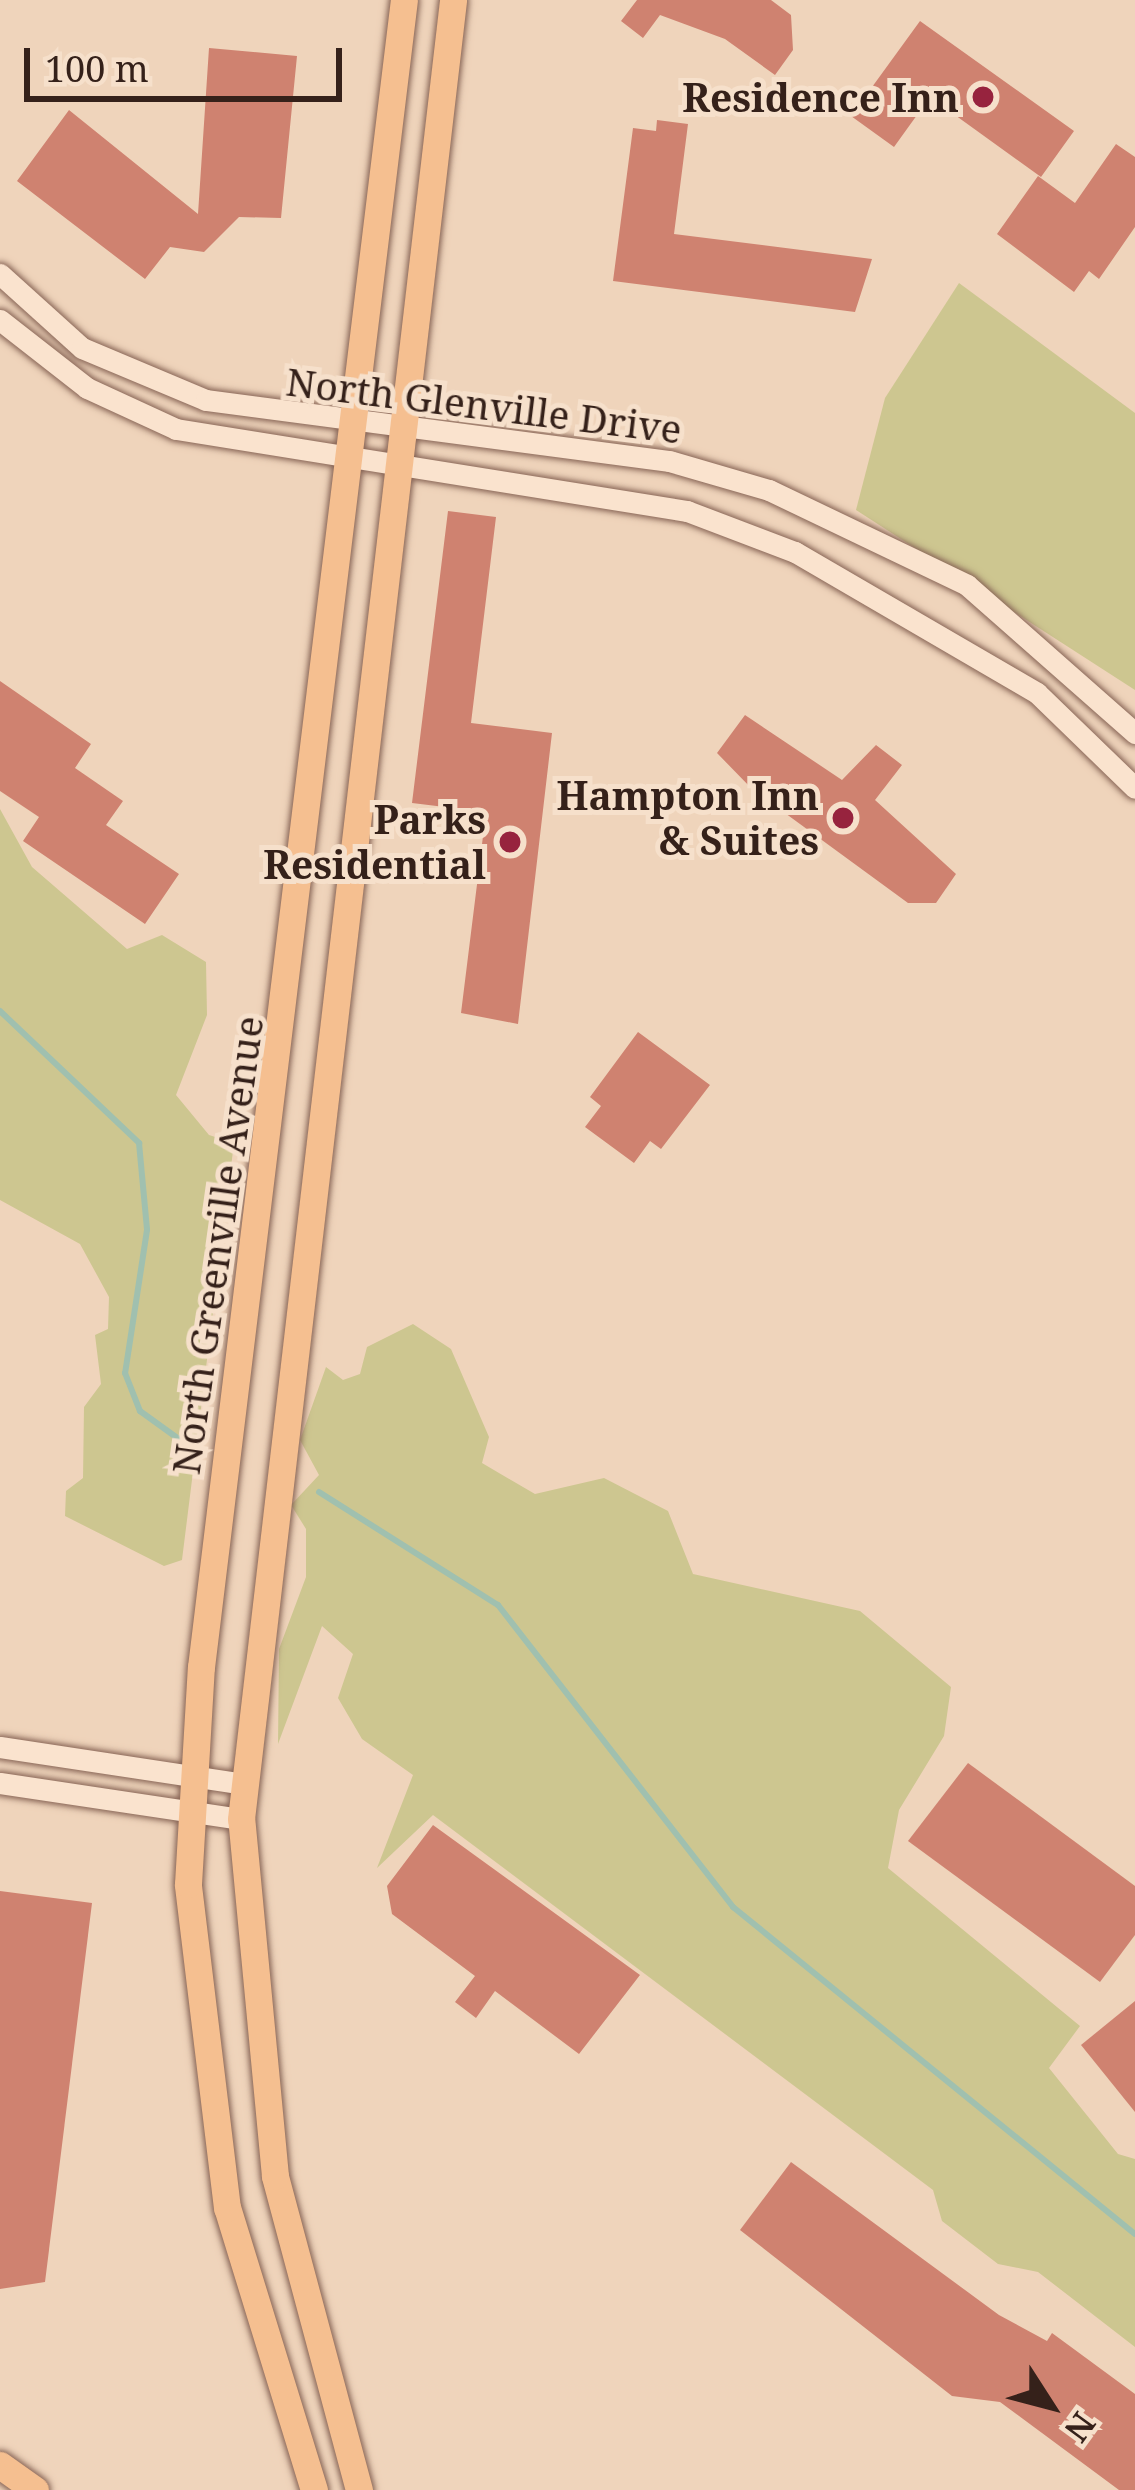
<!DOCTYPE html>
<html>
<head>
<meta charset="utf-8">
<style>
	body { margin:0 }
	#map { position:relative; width:1135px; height:2490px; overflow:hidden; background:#efd4bb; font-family:"Noto Serif",serif }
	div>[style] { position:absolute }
	.green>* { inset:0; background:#cdc690 }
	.stream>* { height:6px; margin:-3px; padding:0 3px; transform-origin:3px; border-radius:3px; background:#a0c0af }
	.building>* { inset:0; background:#cf8270 }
	.roads { filter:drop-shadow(0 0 3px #876455) drop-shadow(0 0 3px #876455) }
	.minor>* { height:21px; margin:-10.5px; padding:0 10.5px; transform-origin:10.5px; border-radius:10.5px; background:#fae3ce }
	.major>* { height:27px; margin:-13.5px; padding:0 13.5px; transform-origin:13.5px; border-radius:13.5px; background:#f5bf90 }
	.dots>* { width:33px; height:33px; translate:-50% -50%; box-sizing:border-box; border:6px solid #f6e0cb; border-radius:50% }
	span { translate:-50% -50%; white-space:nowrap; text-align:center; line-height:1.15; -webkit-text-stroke:10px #f6e0cb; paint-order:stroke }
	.poi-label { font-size:39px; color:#35211a; font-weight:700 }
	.right { translate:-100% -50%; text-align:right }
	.street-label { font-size:39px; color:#35211a }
	.north { position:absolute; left:991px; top:2346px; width:120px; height:120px; -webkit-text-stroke:9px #f6e0cb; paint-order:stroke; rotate:126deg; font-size:33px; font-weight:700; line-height:48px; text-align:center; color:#35211a }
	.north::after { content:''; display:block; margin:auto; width:42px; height:54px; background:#35211a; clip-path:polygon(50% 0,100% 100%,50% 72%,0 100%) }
	.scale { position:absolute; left:24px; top:48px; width:318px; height:54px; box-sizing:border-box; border:6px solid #35211a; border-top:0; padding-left:15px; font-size:36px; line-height:42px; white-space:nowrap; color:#35211a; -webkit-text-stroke:9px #f6e0cb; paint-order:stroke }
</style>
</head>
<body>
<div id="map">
	<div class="green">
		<i style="clip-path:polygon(959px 283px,1135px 413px,1135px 690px,856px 510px,885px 398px)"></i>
		<i style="clip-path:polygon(0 809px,32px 867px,127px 949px,162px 935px,206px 962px,207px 1015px,176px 1095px,209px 1135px,234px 1143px,182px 1560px,164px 1566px,65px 1516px,66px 1491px,83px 1478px,84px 1407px,101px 1384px,95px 1335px,108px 1329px,109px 1297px,80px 1244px,0 1200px)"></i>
		<i style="clip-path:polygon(413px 1324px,451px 1349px,489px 1437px,482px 1463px,535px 1494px,604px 1478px,668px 1511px,693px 1574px,860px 1611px,951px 1687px,944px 1736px,899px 1810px,888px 1868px,1080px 2026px,1049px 2068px,1118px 2154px,1135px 2159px,1135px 2347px,1038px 2272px,998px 2264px,942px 2221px,933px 2190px,433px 1815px,377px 1868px,413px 1775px,362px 1739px,338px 1698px,353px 1654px,322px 1626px,278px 1744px,279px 1649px,306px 1577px,306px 1529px,291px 1505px,319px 1475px,300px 1440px,326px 1367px,343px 1380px,360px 1374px,367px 1347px)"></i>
	</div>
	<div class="stream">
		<i style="left:0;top:1011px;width:192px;rotate:43.5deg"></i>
		<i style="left:139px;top:1143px;width:87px;rotate:84.7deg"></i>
		<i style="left:147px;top:1230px;width:145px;rotate:98.7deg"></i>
		<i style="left:125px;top:1373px;width:41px;rotate:68.5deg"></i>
		<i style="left:140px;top:1411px;width:67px;rotate:35.8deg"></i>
		<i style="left:319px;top:1492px;width:212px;rotate:32.3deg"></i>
		<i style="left:498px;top:1605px;width:383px;rotate:52.1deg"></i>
		<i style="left:733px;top:1907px;width:518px;rotate:39.13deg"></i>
	</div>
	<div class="building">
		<i style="clip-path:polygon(637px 0,771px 0,791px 15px,793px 50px,775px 75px,725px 39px,660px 15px,643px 38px,621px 21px)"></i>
		<i style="clip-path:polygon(920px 21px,1074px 131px,1041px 177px,930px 97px,894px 147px,851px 116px)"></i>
		<i style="clip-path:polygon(209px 48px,297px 56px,281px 218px,239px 217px,204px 252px,170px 247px,145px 279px,17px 181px,69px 110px,198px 214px)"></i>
		<i style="clip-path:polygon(657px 120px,688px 124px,674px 234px,872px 259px,855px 312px,613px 281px,633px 128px,656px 131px)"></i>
		<i style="clip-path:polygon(1116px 144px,1135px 157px,1135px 227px,1099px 279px,1089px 271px,1074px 292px,997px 234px,1038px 176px,1075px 203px)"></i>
		<i style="clip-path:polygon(448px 511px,496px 517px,471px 723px,552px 733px,518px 1024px,461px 1013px,486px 812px,412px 803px)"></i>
		<i style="clip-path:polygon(0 681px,91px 744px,75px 768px,123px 801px,106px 825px,179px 874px,145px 924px,23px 841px,39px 817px,0 791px)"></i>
		<i style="clip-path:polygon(745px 715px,842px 780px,876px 745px,902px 765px,875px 800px,956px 874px,936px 903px,908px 903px,752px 789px,717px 753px)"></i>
		<i style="clip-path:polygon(638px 1032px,710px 1085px,661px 1149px,650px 1141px,634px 1163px,585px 1127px,601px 1106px,590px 1097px)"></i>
		<i style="clip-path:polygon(968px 1763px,1135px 1886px,1135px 1935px,1100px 1982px,908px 1841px)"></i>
		<i style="clip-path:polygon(433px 1825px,640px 1975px,579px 2054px,495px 1991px,476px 2018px,455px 2002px,475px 1976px,392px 1914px,387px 1886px)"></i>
		<i style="clip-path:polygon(0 1891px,92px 1903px,45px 2282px,0 2289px)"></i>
		<i style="clip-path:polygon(1135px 2001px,1135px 2112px,1081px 2045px)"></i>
		<i style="clip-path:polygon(791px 2162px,999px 2315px,1047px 2341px,1052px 2333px,1135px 2394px,1135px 2490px,1119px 2490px,1000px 2402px,952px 2396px,740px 2230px)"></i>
	</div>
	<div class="roads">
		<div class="minor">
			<i style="left:0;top:274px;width:110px;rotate:42.1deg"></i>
			<i style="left:82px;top:348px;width:134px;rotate:22.8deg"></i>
			<i style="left:206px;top:400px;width:467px;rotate:7.5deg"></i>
			<i style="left:669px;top:461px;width:104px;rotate:16.2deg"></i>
			<i style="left:769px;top:490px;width:220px;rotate:25.6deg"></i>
			<i style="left:967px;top:585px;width:224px;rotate:41.4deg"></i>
			<i style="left:0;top:320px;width:110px;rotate:38deg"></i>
			<i style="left:87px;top:388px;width:98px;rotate:24.7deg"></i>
			<i style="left:176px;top:429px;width:518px;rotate:9.12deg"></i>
			<i style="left:687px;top:511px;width:116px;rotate:20.8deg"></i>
			<i style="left:795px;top:552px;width:280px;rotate:30.2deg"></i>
			<i style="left:1037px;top:693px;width:136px;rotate:44.1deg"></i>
			<i style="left:0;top:1747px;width:248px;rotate:8.6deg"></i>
			<i style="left:0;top:1783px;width:244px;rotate:8.5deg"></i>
		</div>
		<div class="major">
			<i style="left:0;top:2465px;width:43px;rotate:35.5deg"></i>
			<i style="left:314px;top:2490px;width:295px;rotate:-107.1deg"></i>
			<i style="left:227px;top:2208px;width:326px;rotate:-96.9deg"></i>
			<i style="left:188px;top:1884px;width:217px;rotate:-86.6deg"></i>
			<i style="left:201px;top:1667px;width:1679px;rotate:-83.06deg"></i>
			<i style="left:359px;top:2490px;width:325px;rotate:-105deg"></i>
			<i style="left:275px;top:2176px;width:359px;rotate:-95.4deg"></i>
			<i style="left:241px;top:1819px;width:1831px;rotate:-83.35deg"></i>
		</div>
	</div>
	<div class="dots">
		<i style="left:983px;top:97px;background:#97233e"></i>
		<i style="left:843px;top:818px;background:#97233e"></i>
		<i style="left:510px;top:842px;background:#97233e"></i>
	</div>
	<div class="poi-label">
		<span class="right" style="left:959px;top:97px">Residence Inn</span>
		<span class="right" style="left:819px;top:818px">Hampton Inn<br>&amp; Suites</span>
		<span class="right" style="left:486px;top:842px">Parks<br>Residential</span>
	</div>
	<div class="street-label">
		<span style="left:484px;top:405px;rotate:7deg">North Glenville Drive</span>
		<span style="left:217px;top:1245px;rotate:-82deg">North Greenville Avenue</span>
	</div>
	<div class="north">N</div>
	<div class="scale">100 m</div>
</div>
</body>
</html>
